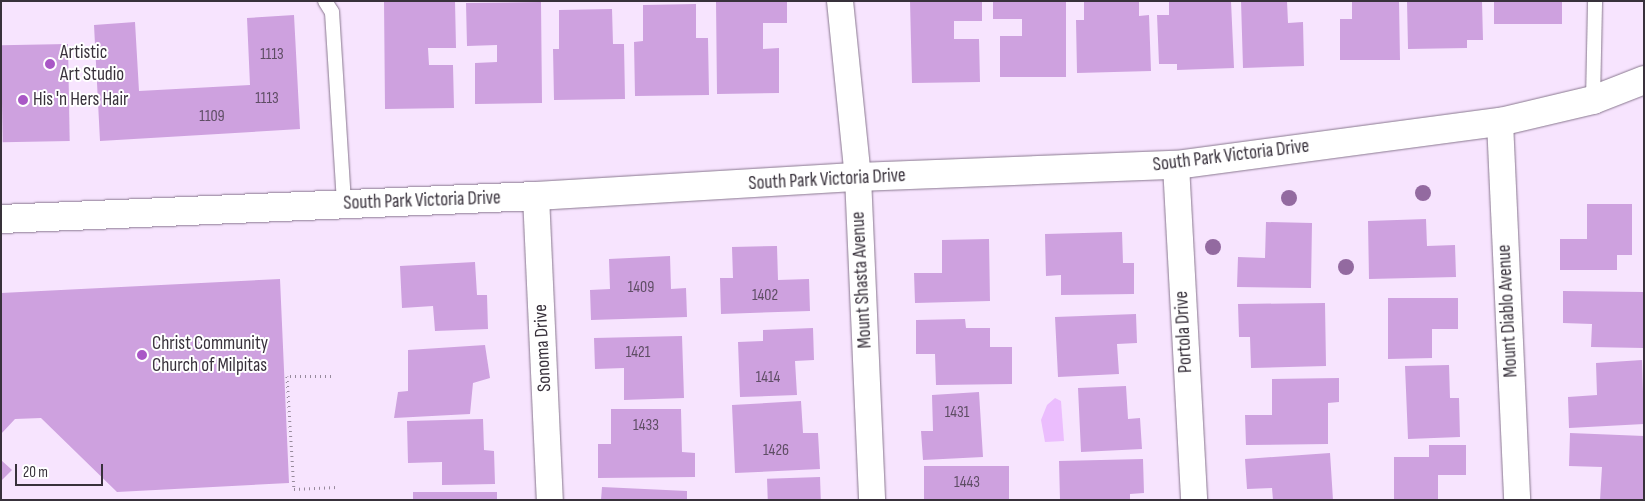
<!DOCTYPE html>
<html>
<head>
<meta charset="utf-8">
<style>
	body { margin:0 }
	#map { position:relative; width:1645px; height:501px; overflow:hidden; background:#f7e4fe; font-family:"Sofia Sans Condensed",sans-serif }
	div>[style] { position:absolute }
	.water>* { inset:0; background:#ebbdfd }
	.building>* { inset:0; background:#cea1df; transform-origin:0 0 }
	.path>* { height:3px; margin-top:-1.5px; transform-origin:0; background:repeating-linear-gradient(90deg,#978a9c 0 1px,transparent 0 5px) }
	.roads { filter:drop-shadow(0 0 1px #89788f) drop-shadow(0 0 1px #89788f) }
	.lane>* { height:14px; margin:-7px; padding:0 7px; transform-origin:7px; border-radius:7px; background:#fff }
	.street>* { height:26px; margin:-13px; padding:0 13px; transform-origin:13px; border-radius:13px; background:#fff }
	.secondary>* { height:28px; margin:-14px; padding:0 14px; transform-origin:14px; border-radius:14px; background:#fff }
	.trees>* { width:16px; height:16px; margin:-8px; border-radius:50%; background:#936aa0 }
	.dots>* { width:14px; height:14px; translate:-50% -50%; box-sizing:border-box; border:2px solid #fff; border-radius:50% }
	span { translate:-50% -50%; white-space:nowrap; text-align:center; line-height:1.15; -webkit-text-stroke:4px #fff; paint-order:stroke }
	.number-label { font-size:16px; color:#5e4d64 }
	.number-label span { -webkit-text-stroke-width:0 }
	.poi-label { font-size:19px; color:#38313b }
	.left { translate:0 -50%; text-align:left }
	.street-label { font-size:19px; color:#38313b }
	.frame { position:absolute; inset:0; border:2px solid #38313b; pointer-events:none }
	.scale { position:absolute; left:15px; top:464px; width:88px; height:22px; box-sizing:border-box; border:2px solid #38313b; border-top:0; padding-left:6px; font-size:15px; line-height:18px; white-space:nowrap; color:#38313b; -webkit-text-stroke:4px #fff; paint-order:stroke }
</style>
</head>
<body>
<div id="map">
	<div class="water">
		<i style="clip-path:polygon(1055px 398px,1061px 401px,1064px 441px,1045px 442px,1041px 420px,1047px 405px)"></i>
	</div>
	<div class="building">
		<i style="clip-path:polygon(384px 1px,455px 1px,456px 48px,428px 48px,429px 65px,453px 65px,454px 108px,385px 109px)"></i>
		<i style="clip-path:polygon(716px 1px,787px 1px,787px 23px,763px 23px,763px 49px,779px 48px,779px 93px,717px 94px)"></i>
		<i style="clip-path:polygon(910px 1px,982px 1px,982px 21px,954px 21px,954px 39px,979px 39px,980px 82px,912px 83px)"></i>
		<i style="clip-path:polygon(993px 1px,1066px 1px,1066px 77px,1000px 77px,1000px 36px,1022px 36px,1022px 19px,993px 19px)"></i>
		<i style="clip-path:polygon(1084px 1px,1139px 1px,1139px 16px,1149px 15px,1151px 71px,1077px 73px,1076px 20px,1084px 20px)"></i>
		<i style="clip-path:polygon(1169px 1px,1231px 1px,1234px 68px,1177px 70px,1177px 64px,1159px 64px,1157px 15px,1169px 15px)"></i>
		<i style="clip-path:polygon(1241px 1px,1287px 1px,1288px 23px,1303px 22px,1304px 66px,1243px 68px)"></i>
		<i style="clip-path:polygon(1352px 1px,1399px 1px,1400px 60px,1340px 60px,1340px 19px,1352px 19px)"></i>
		<i style="clip-path:polygon(1407px 1px,1482px 1px,1483px 40px,1467px 40px,1467px 48px,1408px 49px)"></i>
		<i style="left:1494px;top:1px;width:68px;height:23px"></i>
		<i style="clip-path:polygon(541px 2px,542px 103px,475px 104px,475px 63px,497px 62px,497px 45px,467px 46px,466px 3px)"></i>
		<i style="clip-path:polygon(696px 4px,696px 38px,708px 38px,709px 95px,635px 96px,634px 42px,643px 41px,643px 5px)"></i>
		<i style="clip-path:polygon(612px 9px,613px 44px,624px 44px,625px 99px,554px 100px,553px 49px,559px 49px,559px 10px)"></i>
		<i style="clip-path:polygon(294px 15px,300px 129px,100px 141px,94px 25px,135px 22px,139px 91px,250px 85px,247px 18px)"></i>
		<i style="left:68px;top:44px;width:97px;height:67px;rotate:89deg"></i>
		<i style="clip-path:polygon(1587px 204px,1632px 204px,1632px 255px,1617px 255px,1617px 270px,1560px 270px,1560px 239px,1587px 239px)"></i>
		<i style="clip-path:polygon(1426px 219px,1427px 246px,1455px 245px,1456px 277px,1369px 279px,1368px 221px)"></i>
		<i style="clip-path:polygon(1266px 222px,1312px 223px,1311px 288px,1237px 287px,1238px 257px,1265px 258px)"></i>
		<i style="clip-path:polygon(1122px 232px,1123px 263px,1134px 263px,1134px 294px,1061px 295px,1061px 275px,1046px 276px,1045px 234px)"></i>
		<i style="clip-path:polygon(989px 239px,990px 301px,915px 303px,914px 273px,942px 273px,942px 240px)"></i>
		<i style="clip-path:polygon(777px 246px,778px 280px,809px 279px,810px 311px,721px 314px,720px 278px,733px 278px,732px 247px)"></i>
		<i style="clip-path:polygon(670px 256px,671px 289px,686px 288px,687px 317px,591px 320px,590px 290px,610px 289px,609px 259px)"></i>
		<i style="clip-path:polygon(475px 262px,477px 295px,487px 295px,488px 329px,435px 331px,433px 306px,402px 308px,400px 266px)"></i>
		<i style="clip-path:polygon(280px 279px,289px 483px,117px 492px,41px 418px,15px 419px,1px 434px,1px 293px)"></i>
		<i style="clip-path:polygon(1563px 291px,1644px 292px,1644px 348px,1591px 347px,1592px 324px,1563px 323px)"></i>
		<i style="clip-path:polygon(1388px 298px,1458px 298px,1458px 329px,1432px 329px,1432px 358px,1388px 359px)"></i>
		<i style="clip-path:polygon(1325px 303px,1326px 366px,1251px 368px,1250px 337px,1239px 337px,1238px 304px)"></i>
		<i style="clip-path:polygon(1136px 314px,1137px 343px,1117px 344px,1119px 374px,1058px 377px,1055px 317px)"></i>
		<i style="clip-path:polygon(965px 319px,966px 328px,990px 328px,990px 347px,1012px 347px,1012px 384px,936px 385px,935px 354px,916px 354px,916px 320px)"></i>
		<i style="clip-path:polygon(813px 328px,814px 360px,795px 361px,797px 395px,740px 397px,738px 342px,763px 341px,763px 330px)"></i>
		<i style="clip-path:polygon(682px 336px,684px 398px,624px 400px,624px 368px,595px 369px,594px 338px)"></i>
		<i style="clip-path:polygon(485px 345px,490px 378px,473px 383px,470px 414px,394px 418px,398px 392px,408px 391px,408px 350px)"></i>
		<i style="clip-path:polygon(1642px 360px,1644px 424px,1569px 428px,1568px 397px,1597px 395px,1596px 363px)"></i>
		<i style="clip-path:polygon(1449px 365px,1450px 398px,1459px 398px,1460px 437px,1408px 439px,1405px 366px)"></i>
		<i style="clip-path:polygon(1339px 378px,1339px 402px,1328px 403px,1328px 444px,1246px 445px,1245px 415px,1272px 415px,1272px 379px)"></i>
		<i style="clip-path:polygon(1126px 386px,1128px 419px,1140px 418px,1142px 449px,1081px 452px,1078px 388px)"></i>
		<i style="clip-path:polygon(979px 392px,983px 457px,923px 460px,921px 431px,933px 431px,932px 395px)"></i>
		<i style="clip-path:polygon(801px 401px,803px 433px,818px 433px,820px 469px,735px 473px,732px 405px)"></i>
		<i style="clip-path:polygon(611px 409px,681px 409px,682px 452px,695px 453px,695px 477px,598px 478px,598px 444px,611px 444px)"></i>
		<i style="clip-path:polygon(483px 419px,484px 450px,494px 451px,495px 484px,442px 485px,442px 462px,408px 463px,407px 421px)"></i>
		<i style="clip-path:polygon(1570px 433px,1644px 436px,1644px 500px,1600px 500px,1602px 467px,1569px 466px)"></i>
		<i style="clip-path:polygon(1429px 445px,1466px 445px,1466px 475px,1438px 475px,1438px 500px,1394px 500px,1394px 457px,1429px 457px)"></i>
		<i style="clip-path:polygon(1330px 453px,1333px 500px,1273px 500px,1272px 488px,1247px 489px,1245px 459px)"></i>
		<i style="clip-path:polygon(1143px 459px,1144px 493px,1130px 494px,1130px 500px,1060px 500px,1059px 461px)"></i>
		<i style="clip-path:polygon(1px 460px,12px 470px,1px 481px)"></i>
		<i style="left:1009px;top:466px;width:34px;height:85px;rotate:90deg"></i>
		<i style="left:820px;top:477px;width:23px;height:53px;rotate:88deg"></i>
		<i style="clip-path:polygon(602px 487px,687px 491px,687px 500px,601px 500px)"></i>
		<i style="left:497px;top:492px;width:8px;height:84px;rotate:90deg"></i>
	</div>
	<div class="path">
		<i style="left:331px;top:376px;width:44px;rotate:180deg"></i>
		<i style="left:287px;top:376px;width:113px;rotate:86.5deg"></i>
		<i style="left:294px;top:489px;width:43px;rotate:-2.7deg"></i>
	</div>
	<div class="roads">
		<div class="lane">
			<i style="left:325px;top:1px;width:13px;rotate:58deg"></i>
			<i style="left:332px;top:12px;width:192px;rotate:86.4deg"></i>
			<i style="left:1593px;top:100px;width:99px;rotate:-88.8deg"></i>
		</div>
		<div class="street">
			<i style="left:840px;top:1px;width:177px;rotate:84.2deg"></i>
			<i style="left:858px;top:177px;width:323px;rotate:87.5deg"></i>
			<i style="left:1500px;top:122px;width:378px;rotate:87.4deg"></i>
			<i style="left:1176px;top:165px;width:335px;rotate:86.9deg"></i>
			<i style="left:536px;top:196px;width:304px;rotate:87.4deg"></i>
		</div>
		<div class="secondary">
			<i style="left:1px;top:219px;width:535px;rotate:-2.46deg"></i>
			<i style="left:536px;top:196px;width:323px;rotate:-3.4deg"></i>
			<i style="left:858px;top:177px;width:318px;rotate:-2.2deg"></i>
			<i style="left:1176px;top:165px;width:327px;rotate:-7.6deg"></i>
			<i style="left:1500px;top:122px;width:96px;rotate:-13.3deg"></i>
			<i style="left:1593px;top:100px;width:55px;rotate:-21.4deg"></i>
		</div>
	</div>
	<div class="trees">
		<i style="left:1423px;top:193px"></i>
		<i style="left:1289px;top:198px"></i>
		<i style="left:1213px;top:247px"></i>
		<i style="left:1346px;top:267px"></i>
	</div>
	<div class="dots">
		<i style="left:50px;top:64px;background:#a957c6"></i>
		<i style="left:23px;top:100px;background:#a957c6"></i>
		<i style="left:142px;top:355px;background:#a957c6"></i>
	</div>
	<div class="number-label">
		<span style="left:272px;top:55px">1113</span>
		<span style="left:267px;top:99px">1113</span>
		<span style="left:212px;top:117px">1109</span>
		<span style="left:641px;top:288px">1409</span>
		<span style="left:765px;top:296px">1402</span>
		<span style="left:638px;top:353px">1421</span>
		<span style="left:768px;top:378px">1414</span>
		<span style="left:957px;top:413px">1431</span>
		<span style="left:646px;top:426px">1433</span>
		<span style="left:776px;top:451px">1426</span>
		<span style="left:967px;top:483px">1443</span>
	</div>
	<div class="poi-label">
		<span class="left" style="left:60px;top:64px">Artistic<br>Art Studio</span>
		<span class="left" style="left:33px;top:100px">His 'n Hers Hair</span>
		<span class="left" style="left:152px;top:355px">Christ Community<br>Church of Milpitas</span>
	</div>
	<div class="street-label">
		<span style="left:1231px;top:156px;rotate:-7deg">South Park Victoria Drive</span>
		<span style="left:827px;top:180px;rotate:-3deg">South Park Victoria Drive</span>
		<span style="left:422px;top:201px;rotate:-2deg">South Park Victoria Drive</span>
		<span style="left:862px;top:280px;rotate:-93deg">Mount Shasta Avenue</span>
		<span style="left:1508px;top:311px;rotate:-93deg">Mount Diablo Avenue</span>
		<span style="left:1184px;top:332px;rotate:-93deg">Portola Drive</span>
		<span style="left:543px;top:348px;rotate:-93deg">Sonoma Drive</span>
	</div>
	<div class="frame"></div>
	<div class="scale">20 m</div>
</div>
</body>
</html>
